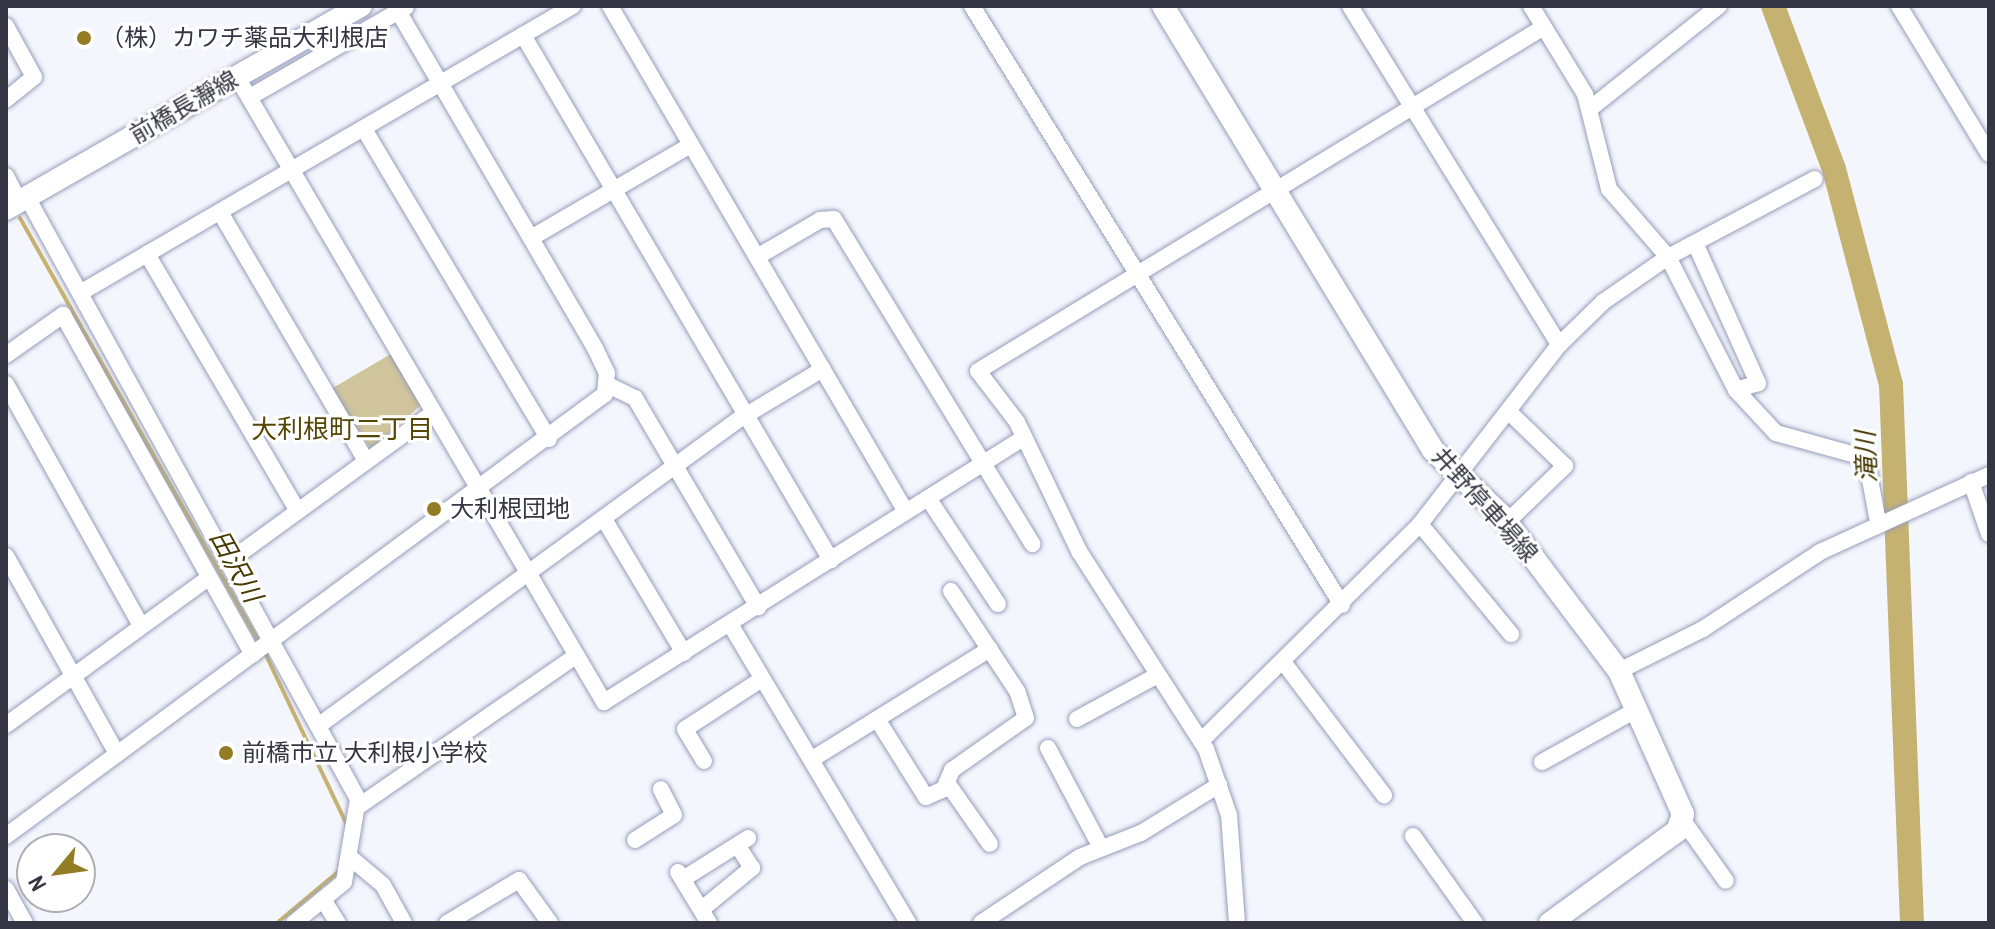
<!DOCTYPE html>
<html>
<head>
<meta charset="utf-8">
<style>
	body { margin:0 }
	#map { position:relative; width:1995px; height:929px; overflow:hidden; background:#f4f6fd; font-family:"Archivo Narrow","Noto Sans JP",sans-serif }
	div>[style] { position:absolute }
	.green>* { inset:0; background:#cfc49c }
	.stream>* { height:4px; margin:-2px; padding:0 2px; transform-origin:2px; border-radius:2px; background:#c6b270 }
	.river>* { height:24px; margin:-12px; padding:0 12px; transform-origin:12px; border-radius:12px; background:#c6b270 }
	.roads { filter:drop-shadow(0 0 2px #959dba) drop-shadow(0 0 2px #959dba) }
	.minor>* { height:16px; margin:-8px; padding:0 8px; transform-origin:8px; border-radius:8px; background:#fff }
	.major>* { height:22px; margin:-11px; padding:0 11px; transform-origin:11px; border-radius:11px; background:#fff }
	.dots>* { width:22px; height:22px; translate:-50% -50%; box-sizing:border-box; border:4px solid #fff; border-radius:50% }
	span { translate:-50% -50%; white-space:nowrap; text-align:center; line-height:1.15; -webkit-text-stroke:6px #fff; paint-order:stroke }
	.poi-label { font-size:24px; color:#343743 }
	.left { translate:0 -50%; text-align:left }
	.street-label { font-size:24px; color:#343743 }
	.neighbourhood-label { font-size:26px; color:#564603 }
	.water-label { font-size:26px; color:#473901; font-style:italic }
	.frame { position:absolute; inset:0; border:8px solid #343743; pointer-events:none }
	.north { position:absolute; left:16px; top:833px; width:80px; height:80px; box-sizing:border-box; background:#fff; border:2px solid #aeafb4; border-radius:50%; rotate:241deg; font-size:22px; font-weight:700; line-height:32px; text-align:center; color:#343743 }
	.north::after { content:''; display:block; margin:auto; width:28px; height:36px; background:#937c23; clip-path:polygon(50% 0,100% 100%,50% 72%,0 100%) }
</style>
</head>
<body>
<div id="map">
	<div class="green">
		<i style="clip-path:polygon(391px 354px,421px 405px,371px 449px,331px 389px)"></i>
	</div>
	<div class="stream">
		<i style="left:20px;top:218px;width:489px;rotate:60.6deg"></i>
		<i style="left:264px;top:651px;width:191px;rotate:64.5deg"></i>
		<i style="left:277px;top:923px;width:81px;rotate:-40deg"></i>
	</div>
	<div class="river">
		<i style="left:1773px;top:6px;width:174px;rotate:69.5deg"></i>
		<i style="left:1834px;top:169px;width:222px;rotate:75.2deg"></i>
		<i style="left:1891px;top:384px;width:539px;rotate:87.77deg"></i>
	</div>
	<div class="roads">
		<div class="minor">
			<i style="left:610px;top:6px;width:586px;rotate:59.67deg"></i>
			<i style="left:972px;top:6px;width:704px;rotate:58.3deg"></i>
			<i style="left:1350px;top:6px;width:398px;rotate:58.3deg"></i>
			<i style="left:1531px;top:6px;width:103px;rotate:58.5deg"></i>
			<i style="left:1585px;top:94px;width:98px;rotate:75.8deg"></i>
			<i style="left:1609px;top:189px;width:90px;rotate:49.1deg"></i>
			<i style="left:1668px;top:257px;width:149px;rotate:62.9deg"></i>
			<i style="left:1736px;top:390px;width:59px;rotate:47.1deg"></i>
			<i style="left:1776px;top:433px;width:93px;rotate:15.5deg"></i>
			<i style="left:1866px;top:458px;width:65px;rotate:79.4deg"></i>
			<i style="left:1899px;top:6px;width:173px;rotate:58.7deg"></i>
			<i style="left:6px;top:26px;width:58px;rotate:61.2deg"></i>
			<i style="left:34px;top:77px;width:36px;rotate:141deg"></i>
			<i style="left:523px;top:35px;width:609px;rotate:59.6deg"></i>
			<i style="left:237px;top:77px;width:725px;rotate:59.58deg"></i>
			<i style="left:604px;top:702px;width:496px;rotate:-32.2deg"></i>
			<i style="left:250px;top:97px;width:180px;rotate:-30deg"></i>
			<i style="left:1591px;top:108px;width:164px;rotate:-38.6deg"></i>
			<i style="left:364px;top:129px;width:361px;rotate:59.2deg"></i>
			<i style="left:6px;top:176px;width:28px;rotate:63deg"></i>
			<i style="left:27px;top:197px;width:687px;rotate:61.2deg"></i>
			<i style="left:358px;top:799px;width:84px;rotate:99.6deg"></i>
			<i style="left:344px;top:882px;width:65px;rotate:140.6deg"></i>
			<i style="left:220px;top:212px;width:289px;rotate:59.6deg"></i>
			<i style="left:531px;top:238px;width:185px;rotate:-30.2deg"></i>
			<i style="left:1695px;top:243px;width:154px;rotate:65.8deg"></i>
			<i style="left:1758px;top:383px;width:23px;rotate:162deg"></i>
			<i style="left:147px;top:254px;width:298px;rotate:59.6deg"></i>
			<i style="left:757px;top:257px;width:73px;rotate:-30.4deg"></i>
			<i style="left:820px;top:220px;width:14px;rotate:-4deg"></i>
			<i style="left:834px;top:219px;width:381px;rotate:58.6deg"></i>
			<i style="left:80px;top:293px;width:570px;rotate:-30.21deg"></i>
			<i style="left:6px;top:355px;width:70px;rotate:-35.1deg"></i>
			<i style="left:63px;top:315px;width:389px;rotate:60.8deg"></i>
			<i style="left:6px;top:384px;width:277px;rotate:60.8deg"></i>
			<i style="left:608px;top:385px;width:30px;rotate:26deg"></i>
			<i style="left:635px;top:398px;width:243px;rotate:59.5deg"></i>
			<i style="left:1971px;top:482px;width:55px;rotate:70.9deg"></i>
			<i style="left:928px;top:498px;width:127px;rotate:56.6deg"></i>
			<i style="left:604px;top:519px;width:156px;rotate:59.2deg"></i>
			<i style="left:1507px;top:522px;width:81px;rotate:-44deg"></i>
			<i style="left:1565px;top:466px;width:78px;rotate:-136deg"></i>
			<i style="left:1420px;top:524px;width:143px;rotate:50.4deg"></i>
			<i style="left:6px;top:556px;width:227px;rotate:60.7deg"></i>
			<i style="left:228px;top:562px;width:253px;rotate:-36deg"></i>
			<i style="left:730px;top:624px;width:348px;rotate:59.2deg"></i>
			<i style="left:1284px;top:663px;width:166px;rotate:52.9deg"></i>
			<i style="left:1619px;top:671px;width:94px;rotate:-26.6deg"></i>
			<i style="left:1703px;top:629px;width:140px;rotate:-33.3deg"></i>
			<i style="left:1820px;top:552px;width:186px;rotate:-24.5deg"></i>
			<i style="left:877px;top:719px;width:92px;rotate:57.9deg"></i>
			<i style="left:926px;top:797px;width:20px;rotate:-24deg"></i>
			<i style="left:944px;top:789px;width:21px;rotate:-67deg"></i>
			<i style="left:952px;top:770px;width:90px;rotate:-35.1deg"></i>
			<i style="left:1026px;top:718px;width:28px;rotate:-108deg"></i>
			<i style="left:1017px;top:691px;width:120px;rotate:-123.4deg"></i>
			<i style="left:1077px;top:719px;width:90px;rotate:-28.6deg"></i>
			<i style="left:6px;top:725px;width:250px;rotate:-36deg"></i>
			<i style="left:318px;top:726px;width:520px;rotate:-36.08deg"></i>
			<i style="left:738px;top:420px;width:99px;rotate:-31deg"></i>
			<i style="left:1201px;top:741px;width:308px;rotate:-44.7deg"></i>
			<i style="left:1420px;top:524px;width:227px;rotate:-52.2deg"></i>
			<i style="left:1559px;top:345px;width:62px;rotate:-44.3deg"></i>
			<i style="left:1603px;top:302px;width:79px;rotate:-34.7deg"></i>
			<i style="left:1668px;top:257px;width:166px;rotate:-28deg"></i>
			<i style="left:1048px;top:748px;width:111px;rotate:62deg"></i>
			<i style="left:814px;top:758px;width:207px;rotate:-31.8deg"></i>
			<i style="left:704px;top:761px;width:37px;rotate:-121deg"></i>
			<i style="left:685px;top:729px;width:92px;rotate:-33deg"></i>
			<i style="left:1542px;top:762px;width:107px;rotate:-29deg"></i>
			<i style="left:948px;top:784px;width:73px;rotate:55deg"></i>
			<i style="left:359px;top:806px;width:264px;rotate:-34.7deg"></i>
			<i style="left:1684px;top:822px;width:72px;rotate:54.6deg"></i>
			<i style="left:6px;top:836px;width:744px;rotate:-36.42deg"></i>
			<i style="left:605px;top:394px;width:21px;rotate:-85deg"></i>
			<i style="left:607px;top:373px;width:28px;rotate:-116deg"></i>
			<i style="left:595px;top:348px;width:396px;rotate:-120.3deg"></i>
			<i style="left:1413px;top:836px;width:107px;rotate:54.5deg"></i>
			<i style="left:635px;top:840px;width:46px;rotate:-32.7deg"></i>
			<i style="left:674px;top:815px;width:29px;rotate:-117deg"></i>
			<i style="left:352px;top:859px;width:40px;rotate:40deg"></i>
			<i style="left:383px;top:885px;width:43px;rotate:61.1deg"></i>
			<i style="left:678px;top:872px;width:60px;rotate:58.7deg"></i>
			<i style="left:683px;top:879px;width:77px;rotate:-32.2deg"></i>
			<i style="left:6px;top:889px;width:39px;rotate:61deg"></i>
			<i style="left:324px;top:901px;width:26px;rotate:58deg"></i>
			<i style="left:702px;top:909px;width:65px;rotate:-39.4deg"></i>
			<i style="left:752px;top:868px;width:27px;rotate:-123deg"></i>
			<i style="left:447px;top:923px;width:84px;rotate:-30.8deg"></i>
			<i style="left:519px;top:880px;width:53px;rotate:54.2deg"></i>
			<i style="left:981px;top:923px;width:119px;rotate:-33.7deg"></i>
			<i style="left:1080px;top:857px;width:66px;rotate:-21.5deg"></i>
			<i style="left:1141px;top:833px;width:92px;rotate:-31.6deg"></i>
			<i style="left:1237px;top:923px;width:108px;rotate:-94.2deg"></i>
			<i style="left:1229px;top:815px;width:70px;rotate:-109.2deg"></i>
			<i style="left:1206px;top:749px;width:233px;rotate:-122.7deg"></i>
			<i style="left:1080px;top:553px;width:145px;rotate:-115.7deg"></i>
			<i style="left:1017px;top:422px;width:64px;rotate:-127.4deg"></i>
			<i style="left:978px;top:371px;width:662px;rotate:-31.29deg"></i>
		</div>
		<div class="major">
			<i style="left:1163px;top:6px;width:520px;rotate:58.7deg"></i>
			<i style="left:1433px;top:450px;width:95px;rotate:43.7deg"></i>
			<i style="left:1502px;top:516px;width:194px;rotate:53deg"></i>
			<i style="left:1619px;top:671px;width:157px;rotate:65.9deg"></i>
			<i style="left:1683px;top:814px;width:18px;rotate:109deg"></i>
			<i style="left:1677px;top:831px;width:157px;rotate:144.1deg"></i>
			<i style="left:6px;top:209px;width:409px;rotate:-29.8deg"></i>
		</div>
	</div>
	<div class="dots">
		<i style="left:84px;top:38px;background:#937c23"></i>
		<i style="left:434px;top:509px;background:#937c23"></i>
		<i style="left:226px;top:753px;background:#937c23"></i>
	</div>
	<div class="poi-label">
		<span class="left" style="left:100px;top:38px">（株）カワチ薬品大利根店</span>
		<span class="left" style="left:450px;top:509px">大利根団地</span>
		<span class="left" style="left:242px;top:753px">前橋市立 大利根小学校</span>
	</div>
	<div class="street-label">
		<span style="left:184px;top:107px;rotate:-30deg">前橋長瀞線</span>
		<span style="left:1485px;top:505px;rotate:48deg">井野停車場線</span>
	</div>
	<div class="neighbourhood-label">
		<span style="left:342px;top:429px">大利根町二丁目</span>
	</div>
	<div class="water-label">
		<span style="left:1866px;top:457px;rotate:-92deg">滝川</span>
		<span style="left:236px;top:566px;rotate:61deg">田沢川</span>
	</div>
	<div class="frame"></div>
	<div class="north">N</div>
</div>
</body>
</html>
